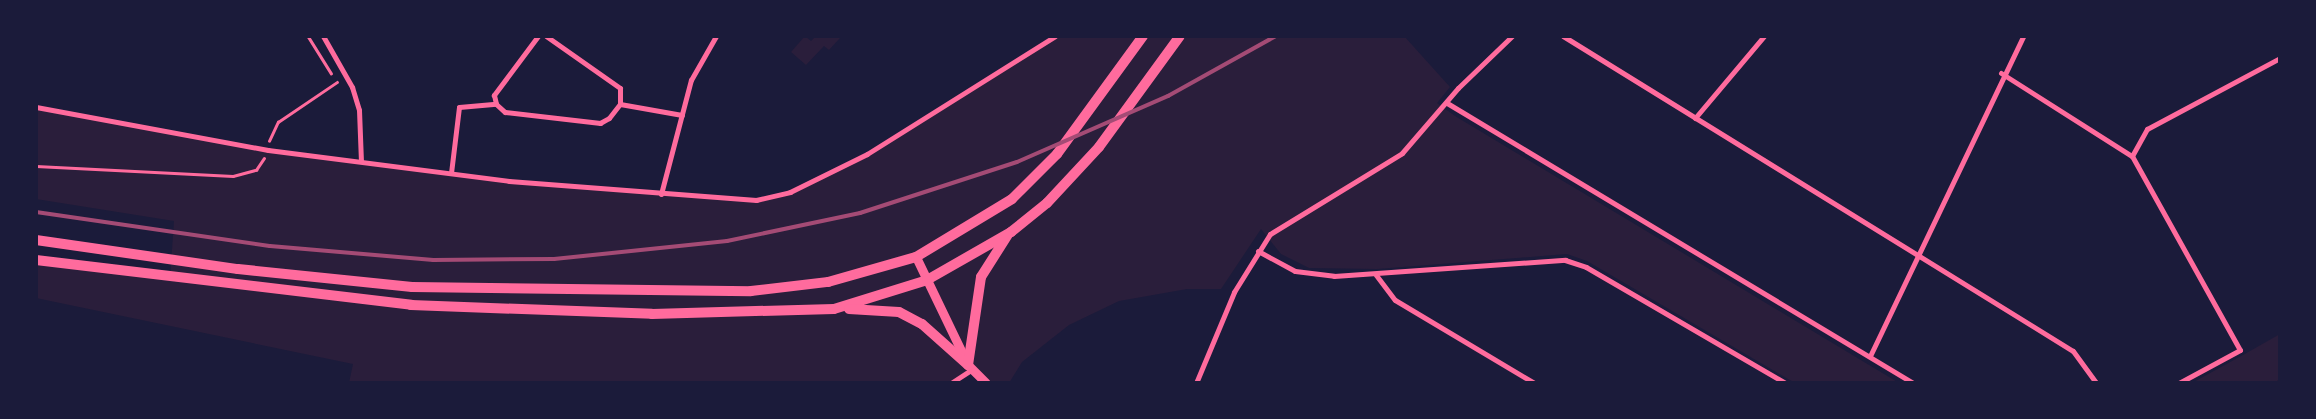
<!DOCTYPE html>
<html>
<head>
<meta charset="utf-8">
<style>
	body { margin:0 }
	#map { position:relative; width:2316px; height:419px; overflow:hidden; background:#1b1b3a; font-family:Inter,sans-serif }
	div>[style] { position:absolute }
	.green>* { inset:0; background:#2a1e3b }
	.stream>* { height:4.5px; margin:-2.25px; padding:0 2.25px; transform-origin:2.25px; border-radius:2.25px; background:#12122b }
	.path>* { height:2.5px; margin:-1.25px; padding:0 1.25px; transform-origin:1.25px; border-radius:1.25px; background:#ff6b9d }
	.minor>* { height:5px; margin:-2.5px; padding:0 2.5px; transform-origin:2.5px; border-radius:2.5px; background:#ff6b9d }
	.tertiary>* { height:9px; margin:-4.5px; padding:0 4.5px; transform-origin:4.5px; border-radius:4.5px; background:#ff6b9d }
	.secondary>* { height:10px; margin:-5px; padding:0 5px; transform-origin:5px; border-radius:5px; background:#ff6b9d }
	.rail>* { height:4px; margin:-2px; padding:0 2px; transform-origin:2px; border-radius:2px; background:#a44b75 }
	span { translate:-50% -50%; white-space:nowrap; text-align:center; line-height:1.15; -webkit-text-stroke:5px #1b1b3a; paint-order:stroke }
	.frame { position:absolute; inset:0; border:38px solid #1b1b3a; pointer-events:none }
</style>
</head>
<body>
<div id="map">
	<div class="green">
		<i style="clip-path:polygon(805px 36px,811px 41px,816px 36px,840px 38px,829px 50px,824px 46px,806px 65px,791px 52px)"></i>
		<i style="clip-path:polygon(1055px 36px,1404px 36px,1450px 87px,1437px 103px,1455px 116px,1899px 383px,1795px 383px,1587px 261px,1567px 254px,1377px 269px,1309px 268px,1281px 254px,1261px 229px,1221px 289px,1187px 289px,1119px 301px,1069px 325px,1022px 362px,1009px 383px,986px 383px,971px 370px,951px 383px,349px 383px,353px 364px,36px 298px,36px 260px,170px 279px,174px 221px,36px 199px,36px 107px,268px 150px,509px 181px,734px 200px,774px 197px,867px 154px)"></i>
		<i style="clip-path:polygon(2280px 334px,2280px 383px,2192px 383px,2243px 355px)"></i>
	</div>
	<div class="stream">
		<i style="left:2278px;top:383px;width:3px;rotate:-45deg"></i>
	</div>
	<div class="path">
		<i style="left:308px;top:36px;width:44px;rotate:58.1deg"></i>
		<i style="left:269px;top:141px;width:21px;rotate:-65deg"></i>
		<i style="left:278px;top:122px;width:71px;rotate:-34.1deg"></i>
		<i style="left:36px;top:166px;width:197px;rotate:2.9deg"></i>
		<i style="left:233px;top:176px;width:24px;rotate:-15deg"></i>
		<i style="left:256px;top:170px;width:14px;rotate:-56deg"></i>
	</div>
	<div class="minor">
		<i style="left:323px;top:36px;width:59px;rotate:60.4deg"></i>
		<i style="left:352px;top:87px;width:24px;rotate:73deg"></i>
		<i style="left:359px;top:110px;width:51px;rotate:87.8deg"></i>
		<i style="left:538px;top:36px;width:74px;rotate:126.7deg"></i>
		<i style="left:494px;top:95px;width:9px;rotate:77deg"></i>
		<i style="left:496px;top:104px;width:12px;rotate:42deg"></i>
		<i style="left:505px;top:112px;width:96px;rotate:6.6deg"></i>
		<i style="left:600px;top:123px;width:10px;rotate:-29deg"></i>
		<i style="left:609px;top:118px;width:18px;rotate:-52deg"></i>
		<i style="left:620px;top:104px;width:16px;rotate:-90deg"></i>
		<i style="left:620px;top:88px;width:90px;rotate:-144.9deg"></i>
		<i style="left:1563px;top:36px;width:599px;rotate:31.7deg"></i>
		<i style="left:2073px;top:351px;width:39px;rotate:54deg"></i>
		<i style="left:2001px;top:73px;width:155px;rotate:32.4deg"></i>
		<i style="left:2132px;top:156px;width:222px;rotate:60.9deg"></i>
		<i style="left:2240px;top:350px;width:69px;rotate:151.6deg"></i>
		<i style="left:1447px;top:103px;width:544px;rotate:31deg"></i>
		<i style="left:620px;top:104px;width:63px;rotate:10.1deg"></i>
		<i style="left:36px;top:107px;width:236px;rotate:10.5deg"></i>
		<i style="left:268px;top:150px;width:243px;rotate:7.3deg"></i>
		<i style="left:509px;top:181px;width:248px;rotate:4.4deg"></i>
		<i style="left:756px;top:200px;width:35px;rotate:-13deg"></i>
		<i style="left:790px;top:192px;width:86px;rotate:-26.3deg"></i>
		<i style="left:867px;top:154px;width:222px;rotate:-32.1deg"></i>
		<i style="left:1695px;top:118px;width:107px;rotate:-49.9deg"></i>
		<i style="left:2132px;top:156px;width:31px;rotate:-61deg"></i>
		<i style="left:2147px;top:129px;width:151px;rotate:-28.1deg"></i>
		<i style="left:451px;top:173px;width:66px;rotate:-83.1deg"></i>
		<i style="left:459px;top:107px;width:37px;rotate:-5deg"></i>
		<i style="left:661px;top:194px;width:118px;rotate:-75.3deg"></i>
		<i style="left:691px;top:80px;width:51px;rotate:-60.4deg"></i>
		<i style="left:1258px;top:251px;width:42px;rotate:28.4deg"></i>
		<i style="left:1295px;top:271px;width:39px;rotate:7deg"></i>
		<i style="left:1334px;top:276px;width:232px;rotate:-4deg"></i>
		<i style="left:1565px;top:260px;width:22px;rotate:18deg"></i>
		<i style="left:1586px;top:267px;width:230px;rotate:30.2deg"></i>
		<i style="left:1376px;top:275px;width:31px;rotate:53deg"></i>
		<i style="left:1395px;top:300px;width:162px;rotate:30.8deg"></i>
		<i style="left:1870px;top:356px;width:355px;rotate:-64.4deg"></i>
		<i style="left:951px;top:383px;width:24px;rotate:-33deg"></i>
		<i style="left:1196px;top:383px;width:99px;rotate:-67.3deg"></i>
		<i style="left:1234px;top:292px;width:68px;rotate:-58.2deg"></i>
		<i style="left:1270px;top:234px;width:155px;rotate:-31.5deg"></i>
		<i style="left:1402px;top:153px;width:86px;rotate:-49.3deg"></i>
		<i style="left:1458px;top:88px;width:75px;rotate:-43.9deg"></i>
	</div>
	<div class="tertiary">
		<i style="left:916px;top:257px;width:120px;rotate:64.3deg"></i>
		<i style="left:968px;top:365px;width:25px;rotate:45deg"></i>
	</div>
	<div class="secondary">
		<i style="left:36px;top:240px;width:204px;rotate:8.2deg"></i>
		<i style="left:238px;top:269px;width:175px;rotate:5.9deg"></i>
		<i style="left:412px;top:287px;width:339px;rotate:0.7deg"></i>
		<i style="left:751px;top:291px;width:78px;rotate:-6.7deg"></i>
		<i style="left:828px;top:282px;width:91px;rotate:-15.9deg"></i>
		<i style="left:916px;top:257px;width:112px;rotate:-31.1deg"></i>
		<i style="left:1012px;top:199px;width:64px;rotate:-45deg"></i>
		<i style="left:1057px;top:154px;width:146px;rotate:-53.9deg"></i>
		<i style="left:36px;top:260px;width:378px;rotate:6.8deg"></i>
		<i style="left:411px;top:305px;width:241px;rotate:2.1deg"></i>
		<i style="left:652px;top:314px;width:182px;rotate:-1.6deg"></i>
		<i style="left:834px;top:309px;width:97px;rotate:-17.3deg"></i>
		<i style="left:927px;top:280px;width:97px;rotate:-29.7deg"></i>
		<i style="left:1011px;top:232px;width:46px;rotate:-38.9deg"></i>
		<i style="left:1047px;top:203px;width:76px;rotate:-47.1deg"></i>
		<i style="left:1099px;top:147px;width:137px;rotate:-53.9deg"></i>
		<i style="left:849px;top:309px;width:50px;rotate:3.4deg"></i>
		<i style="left:899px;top:312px;width:26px;rotate:28deg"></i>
		<i style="left:922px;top:324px;width:62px;rotate:41.7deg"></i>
		<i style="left:968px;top:365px;width:89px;rotate:-81.6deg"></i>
		<i style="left:981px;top:277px;width:49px;rotate:-57.6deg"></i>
	</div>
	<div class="rail">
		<i style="left:36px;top:212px;width:236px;rotate:8.3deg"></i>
		<i style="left:270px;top:246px;width:164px;rotate:4.9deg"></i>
		<i style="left:433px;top:260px;width:121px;rotate:-0.5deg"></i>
		<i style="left:554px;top:259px;width:174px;rotate:-5.9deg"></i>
		<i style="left:727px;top:241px;width:136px;rotate:-11.9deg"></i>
		<i style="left:860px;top:213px;width:165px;rotate:-18deg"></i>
		<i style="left:1017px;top:162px;width:165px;rotate:-23.6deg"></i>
		<i style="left:1168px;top:96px;width:124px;rotate:-29.1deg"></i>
	</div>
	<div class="frame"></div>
</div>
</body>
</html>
